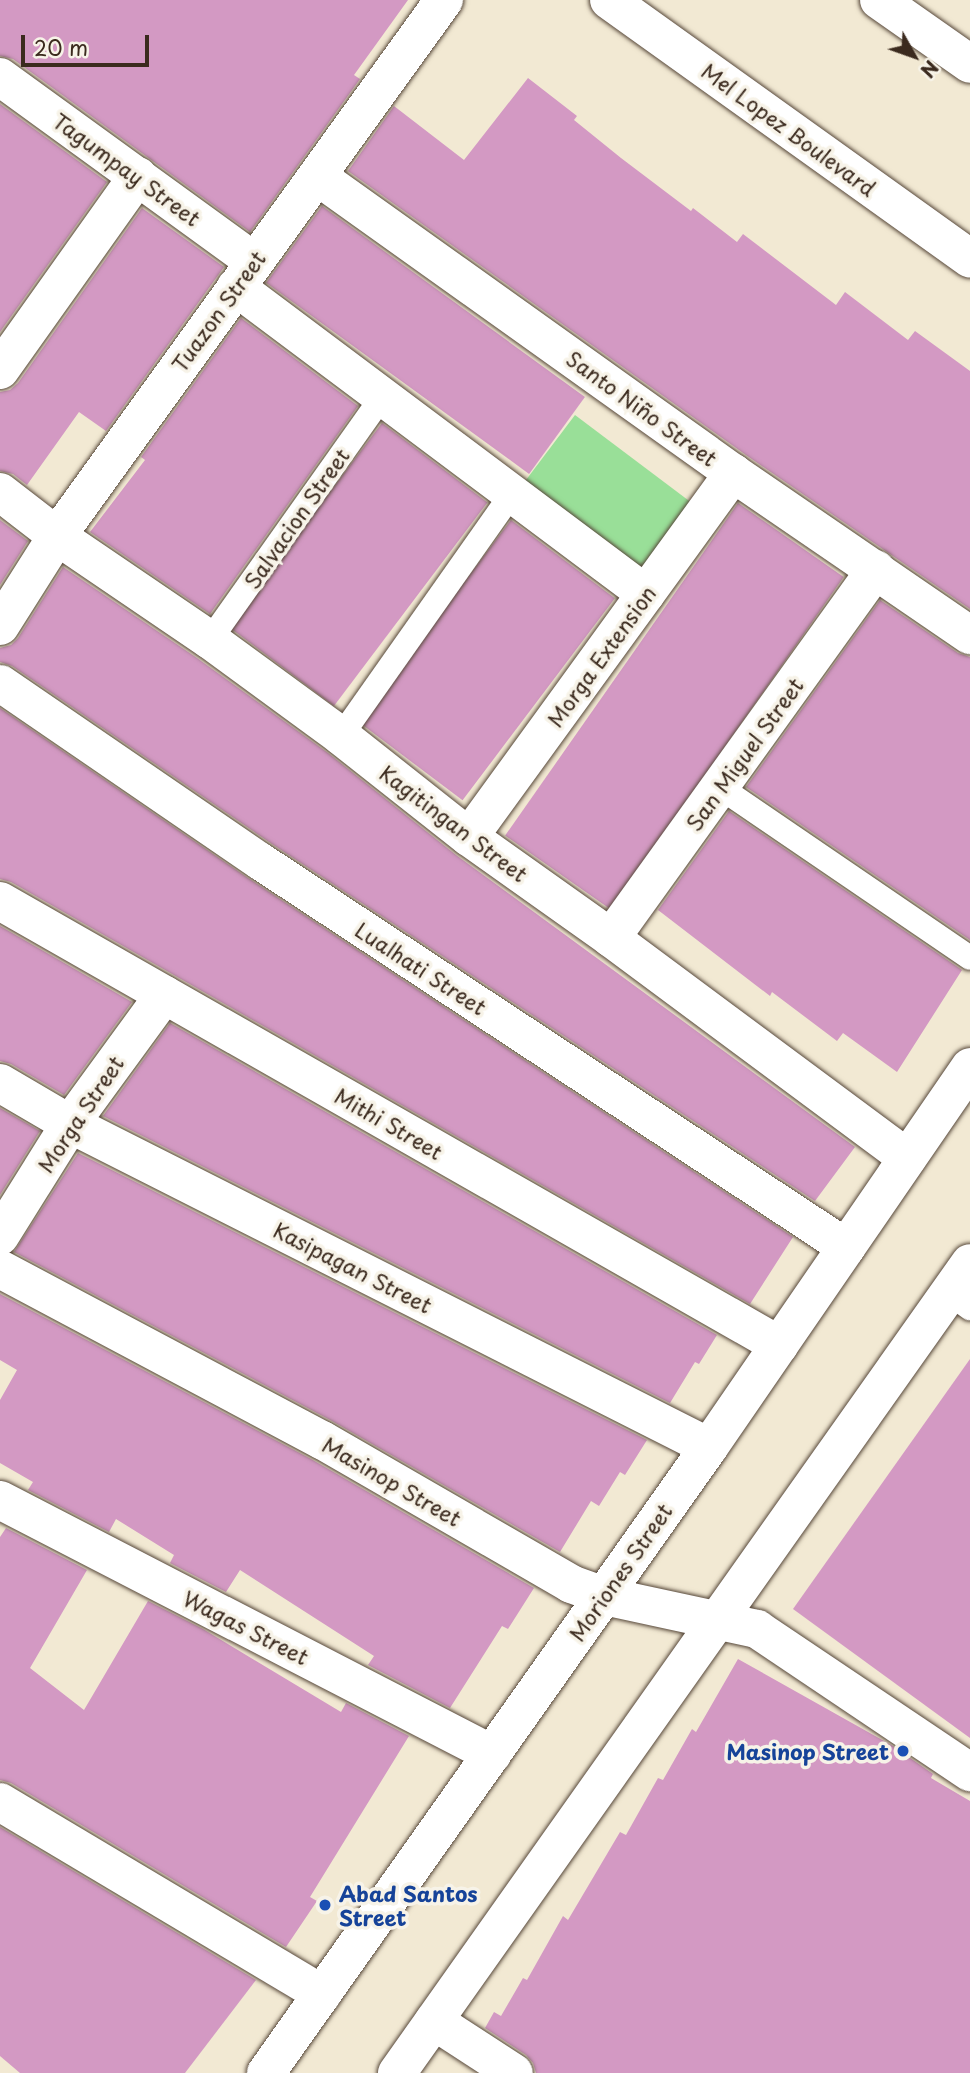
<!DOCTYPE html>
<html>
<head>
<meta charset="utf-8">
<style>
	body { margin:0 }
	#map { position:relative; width:970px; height:2073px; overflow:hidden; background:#f2e9d3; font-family:"Playpen Sans",sans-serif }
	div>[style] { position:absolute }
	.green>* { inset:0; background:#99df98; transform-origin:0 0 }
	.building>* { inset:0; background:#d399c3; transform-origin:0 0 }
	.roads { filter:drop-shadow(0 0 2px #564739) drop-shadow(0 0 2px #564739) }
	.service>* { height:24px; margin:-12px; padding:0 12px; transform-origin:12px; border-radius:12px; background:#fff }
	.pedestrian>* { height:37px; margin:-18.5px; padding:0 18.5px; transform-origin:18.5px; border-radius:18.5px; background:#fff }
	.minor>* { height:38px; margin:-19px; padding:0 19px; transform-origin:19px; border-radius:19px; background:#fff }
	.tertiary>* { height:38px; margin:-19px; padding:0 19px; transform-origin:19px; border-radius:19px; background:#fff }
	.secondary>* { height:38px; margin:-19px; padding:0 19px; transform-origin:19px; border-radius:19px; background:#fff }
	.trunk>* { height:38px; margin:-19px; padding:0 19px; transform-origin:19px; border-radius:19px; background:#fff }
	.dots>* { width:19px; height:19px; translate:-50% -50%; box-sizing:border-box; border:4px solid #f7f3e8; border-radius:50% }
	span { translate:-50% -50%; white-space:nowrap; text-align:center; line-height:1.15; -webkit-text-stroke:7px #f7f3e8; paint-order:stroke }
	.street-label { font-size:21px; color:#3b2a1e }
	.transit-label { font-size:21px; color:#164399; font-weight:700 }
	.right { translate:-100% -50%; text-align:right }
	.left { translate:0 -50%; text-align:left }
	.north { position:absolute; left:879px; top:21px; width:70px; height:70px; -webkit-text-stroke:5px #f7f3e8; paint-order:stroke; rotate:130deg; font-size:19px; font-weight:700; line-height:28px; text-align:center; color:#3b2a1e }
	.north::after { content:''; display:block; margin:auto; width:24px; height:32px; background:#3b2a1e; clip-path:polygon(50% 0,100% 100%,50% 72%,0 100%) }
	.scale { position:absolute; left:21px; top:35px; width:128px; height:32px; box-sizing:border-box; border:4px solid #3b2a1e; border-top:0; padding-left:9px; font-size:21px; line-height:24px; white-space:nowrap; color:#3b2a1e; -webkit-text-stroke:5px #f7f3e8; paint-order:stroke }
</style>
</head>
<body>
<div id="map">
	<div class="green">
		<i style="left:575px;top:415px;width:146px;height:94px;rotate:37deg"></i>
	</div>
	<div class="building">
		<i style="clip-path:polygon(0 0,408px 0,354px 75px,360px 79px,250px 232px,13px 59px,0 56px)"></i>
		<i style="clip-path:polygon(528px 78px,577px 116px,574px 120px,621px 158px,691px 211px,693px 208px,737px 242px,743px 234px,836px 305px,845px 292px,908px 340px,915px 331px,970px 371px,970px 609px,746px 455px,348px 171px,394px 106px,464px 160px)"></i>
		<i style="clip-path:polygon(0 104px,107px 182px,0 332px)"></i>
		<i style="left:322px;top:206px;width:325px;height:95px;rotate:36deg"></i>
		<i style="clip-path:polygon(142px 208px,224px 267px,106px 431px,79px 412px,27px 485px,13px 474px,0 471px,0 392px,10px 390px,18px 383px)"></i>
		<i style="clip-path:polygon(241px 318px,358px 406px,210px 614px,90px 532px,145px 460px,141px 457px)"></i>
		<i style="left:382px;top:423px;width:132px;height:255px;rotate:37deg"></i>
		<i style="left:738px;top:503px;width:129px;height:406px;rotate:35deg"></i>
		<i style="clip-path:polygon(0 520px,28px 541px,0 585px)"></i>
		<i style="left:511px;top:520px;width:130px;height:253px;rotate:37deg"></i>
		<i style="clip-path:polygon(63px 567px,197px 658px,328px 753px,456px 855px,855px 1147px,815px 1201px,272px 844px,12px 666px,0 662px,0 648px,11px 645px,18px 638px)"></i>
		<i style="clip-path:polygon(880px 600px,958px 653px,970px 657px,970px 940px,746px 787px)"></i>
		<i style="clip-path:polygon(0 708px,248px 878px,793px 1237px,750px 1304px,11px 882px,0 879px)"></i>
		<i style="clip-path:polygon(729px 811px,962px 970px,897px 1072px,843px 1033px,837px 1041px,772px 992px,770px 996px,658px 910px)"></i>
		<i style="clip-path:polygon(0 926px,132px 1002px,64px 1095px,11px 1064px,0 1061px)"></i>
		<i style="clip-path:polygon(170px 1023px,717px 1335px,699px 1364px,695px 1362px,670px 1403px,103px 1116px)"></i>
		<i style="clip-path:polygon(0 1108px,40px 1131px,0 1195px)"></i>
		<i style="clip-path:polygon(78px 1153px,647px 1440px,625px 1475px,620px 1472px,599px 1506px,591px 1501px,560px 1552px,332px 1421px,14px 1252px)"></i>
		<i style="clip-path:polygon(0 1294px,311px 1459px,534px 1588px,508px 1629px,502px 1626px,450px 1708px,368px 1665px,374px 1656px,240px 1570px,226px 1592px,170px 1563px,174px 1555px,116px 1519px,109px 1532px,28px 1490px,33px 1482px,0 1463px,0 1400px,17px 1370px,0 1360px)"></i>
		<i style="clip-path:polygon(970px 1359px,970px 1738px,793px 1609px)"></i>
		<i style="clip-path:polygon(6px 1528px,87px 1570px,30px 1668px,84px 1710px,148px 1601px,203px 1629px,341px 1712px,346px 1703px,409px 1736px,310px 1897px,317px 1901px,286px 1947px,11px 1783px,0 1780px,0 1537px)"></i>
		<i style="clip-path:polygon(738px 1659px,893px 1746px,933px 1774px,931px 1778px,970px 1801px,970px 2073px,536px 2073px,533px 2063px,526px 2055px,485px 2028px,494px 2012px,501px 2016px,523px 1978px,527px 1980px,563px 1916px,568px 1920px,620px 1832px,626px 1835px,658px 1778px,663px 1780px,692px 1729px,696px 1732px)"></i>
		<i style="clip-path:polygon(0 1827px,256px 1980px,185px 2073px,20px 2073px,0 2056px)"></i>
	</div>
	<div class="roads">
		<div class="service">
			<i style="left:210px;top:640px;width:299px;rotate:-54.7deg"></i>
			<i style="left:341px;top:736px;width:295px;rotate:-54.8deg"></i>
			<i style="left:721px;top:788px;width:301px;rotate:34.3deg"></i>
			<i style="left:949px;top:1293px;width:26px;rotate:36deg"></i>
		</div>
		<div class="pedestrian">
			<i style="left:0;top:683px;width:315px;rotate:34.4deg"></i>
			<i style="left:260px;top:861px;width:702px;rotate:33.37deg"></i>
		</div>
		<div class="minor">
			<i style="left:0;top:77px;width:313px;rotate:36deg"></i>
			<i style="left:317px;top:176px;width:511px;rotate:35.52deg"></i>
			<i style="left:733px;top:473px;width:287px;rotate:34.4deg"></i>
			<i style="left:236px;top:287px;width:512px;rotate:36.83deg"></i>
			<i style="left:0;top:370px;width:238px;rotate:-54.6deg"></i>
			<i style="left:0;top:492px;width:72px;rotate:37.7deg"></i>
			<i style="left:57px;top:536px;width:185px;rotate:34.2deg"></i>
			<i style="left:210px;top:640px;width:162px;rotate:36.2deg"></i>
			<i style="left:341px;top:736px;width:163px;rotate:38.3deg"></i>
			<i style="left:469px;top:837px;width:174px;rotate:35.4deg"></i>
			<i style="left:611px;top:938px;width:369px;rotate:36.6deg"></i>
			<i style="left:469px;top:837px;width:450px;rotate:-54deg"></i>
			<i style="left:0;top:901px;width:897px;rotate:29.68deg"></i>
			<i style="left:611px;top:938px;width:454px;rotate:-54.3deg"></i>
			<i style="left:0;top:1083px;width:81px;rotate:30.4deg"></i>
			<i style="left:70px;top:1124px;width:716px;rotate:26.82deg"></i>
			<i style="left:0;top:1236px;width:132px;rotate:-58deg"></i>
			<i style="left:70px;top:1124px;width:160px;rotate:-53.9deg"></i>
			<i style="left:0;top:1269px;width:365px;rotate:28deg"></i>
			<i style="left:322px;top:1440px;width:288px;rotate:30deg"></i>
			<i style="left:571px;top:1584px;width:35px;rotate:20deg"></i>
			<i style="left:0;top:1500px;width:554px;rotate:27.31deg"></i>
			<i style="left:0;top:1802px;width:375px;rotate:30.8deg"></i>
			<i style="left:434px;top:2021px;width:95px;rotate:33deg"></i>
		</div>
		<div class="tertiary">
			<i style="left:0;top:626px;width:107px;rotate:-57.7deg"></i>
			<i style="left:57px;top:536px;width:661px;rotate:-54.17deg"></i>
			<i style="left:604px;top:1596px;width:157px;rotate:12.2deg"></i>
			<i style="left:757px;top:1629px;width:257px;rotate:33.9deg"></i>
		</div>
		<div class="secondary">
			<i style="left:266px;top:2073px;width:767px;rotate:-54.71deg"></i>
			<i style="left:709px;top:1447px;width:461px;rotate:-55.5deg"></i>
			<i style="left:397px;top:2073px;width:992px;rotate:-54.72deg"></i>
		</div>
		<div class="trunk">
			<i style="left:609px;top:0;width:444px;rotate:35.6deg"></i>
			<i style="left:879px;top:0;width:111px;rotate:35.1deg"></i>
		</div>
	</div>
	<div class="dots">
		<i style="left:903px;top:1751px;background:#1a4fb4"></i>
		<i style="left:325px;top:1905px;background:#1a4fb4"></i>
	</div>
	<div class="street-label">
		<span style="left:789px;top:129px;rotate:36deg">Mel Lopez Boulevard</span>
		<span style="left:127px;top:169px;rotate:36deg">Tagumpay Street</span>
		<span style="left:218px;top:311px;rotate:-54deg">Tuazon Street</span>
		<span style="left:642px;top:408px;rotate:36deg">Santo Niño Street</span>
		<span style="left:296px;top:518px;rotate:-55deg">Salvacion Street</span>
		<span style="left:601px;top:656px;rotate:-54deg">Morga Extension</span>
		<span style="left:744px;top:754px;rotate:-54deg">San Miguel Street</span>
		<span style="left:454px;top:823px;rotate:37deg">Kagitingan Street</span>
		<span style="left:421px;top:968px;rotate:33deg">Lualhati Street</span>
		<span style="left:80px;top:1114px;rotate:-56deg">Morga Street</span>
		<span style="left:389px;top:1123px;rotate:30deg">Mithi Street</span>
		<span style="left:353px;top:1267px;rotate:27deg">Kasipagan Street</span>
		<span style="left:392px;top:1481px;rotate:30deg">Masinop Street</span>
		<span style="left:620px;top:1572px;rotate:-55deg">Moriones Street</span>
		<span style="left:246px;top:1627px;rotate:27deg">Wagas Street</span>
	</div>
	<div class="transit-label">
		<span class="right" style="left:889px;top:1751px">Masinop Street</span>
		<span class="left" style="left:339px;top:1905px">Abad Santos<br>Street</span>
	</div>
	<div class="north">N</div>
	<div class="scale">20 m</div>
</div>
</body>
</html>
